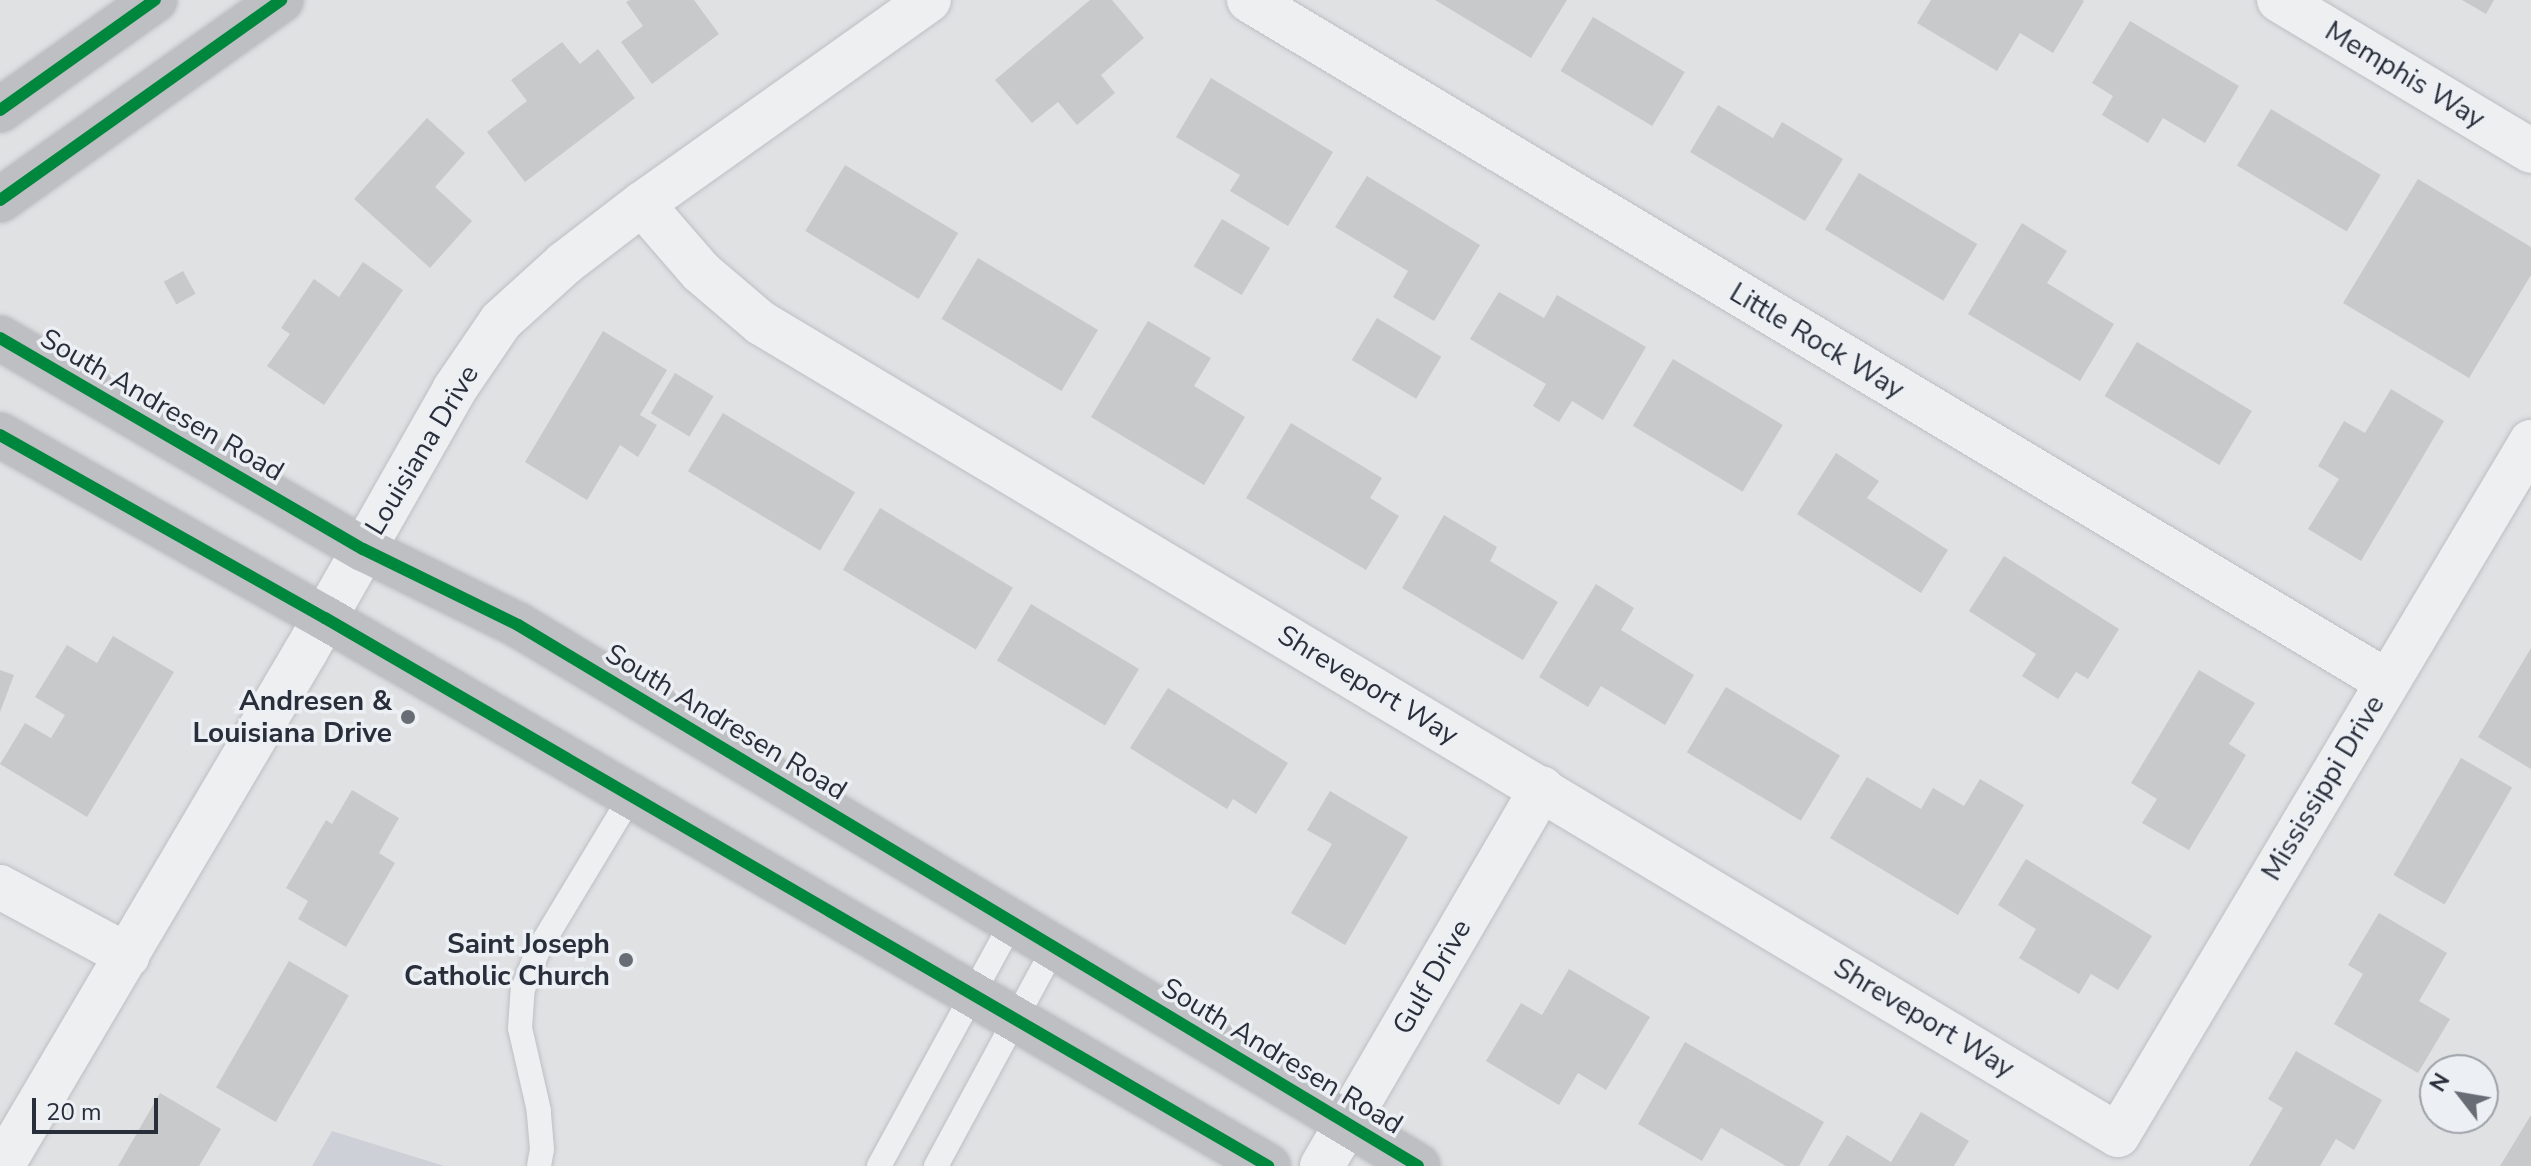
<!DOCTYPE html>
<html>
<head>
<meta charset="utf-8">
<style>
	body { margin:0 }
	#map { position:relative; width:2531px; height:1166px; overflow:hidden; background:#dfe1e3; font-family:"Nunito Sans",sans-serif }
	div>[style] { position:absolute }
	.built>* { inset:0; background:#cdd0d6 }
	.building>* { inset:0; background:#c7c9cb; transform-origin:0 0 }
	.roads { filter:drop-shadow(0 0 2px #bdbfc1) drop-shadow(0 0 2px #bdbfc1) }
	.lane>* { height:24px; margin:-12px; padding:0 12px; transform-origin:12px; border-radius:12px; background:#eeeff0 }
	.street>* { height:44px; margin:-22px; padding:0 22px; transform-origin:22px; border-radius:22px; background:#eeeff0 }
	.secondary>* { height:44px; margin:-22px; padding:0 22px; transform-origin:22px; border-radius:22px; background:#bdbfc3 }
	.cycleway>* { height:12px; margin:-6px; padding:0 6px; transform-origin:6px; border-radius:6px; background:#00873e }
	.dots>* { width:22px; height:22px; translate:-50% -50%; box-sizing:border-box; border:4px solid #eceff3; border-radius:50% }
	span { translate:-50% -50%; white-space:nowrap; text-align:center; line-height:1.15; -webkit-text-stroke:7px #eceff3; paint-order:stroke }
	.street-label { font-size:28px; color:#282e3a }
	.poi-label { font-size:28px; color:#282e3a; font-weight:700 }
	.right { translate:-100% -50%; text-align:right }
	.north { position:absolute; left:2419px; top:1054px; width:80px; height:80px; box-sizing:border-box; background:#eceff3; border:2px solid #9ea2a9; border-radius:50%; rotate:301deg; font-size:22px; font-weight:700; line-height:32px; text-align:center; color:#282e3a }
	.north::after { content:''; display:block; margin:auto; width:28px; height:36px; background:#686d75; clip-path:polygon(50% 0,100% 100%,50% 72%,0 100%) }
	.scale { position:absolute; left:32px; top:1098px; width:126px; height:36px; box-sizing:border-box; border:4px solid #282e3a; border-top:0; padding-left:10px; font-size:24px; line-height:28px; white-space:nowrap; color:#282e3a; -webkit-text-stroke:6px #eceff3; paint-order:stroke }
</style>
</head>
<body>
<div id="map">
	<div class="built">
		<i style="clip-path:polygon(332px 1131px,444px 1166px,312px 1166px)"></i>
	</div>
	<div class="building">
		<i style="clip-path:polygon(630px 0,694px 0,719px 34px,652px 84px,621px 42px,643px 26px,626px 2px)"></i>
		<i style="clip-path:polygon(1090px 0,1112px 0,1144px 38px,1101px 75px,1115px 93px,1077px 125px,1058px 102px,1032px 123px,995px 80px)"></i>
		<i style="clip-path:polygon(1435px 0,1567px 0,1531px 58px)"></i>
		<i style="clip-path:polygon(1931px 0,2082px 0,2084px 1px,2053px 53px,2020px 33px,1997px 71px,1917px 23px)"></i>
		<i style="clip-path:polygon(2462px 0,2494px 0,2486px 14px)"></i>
		<i style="left:1593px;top:17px;width:107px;height:63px;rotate:31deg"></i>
		<i style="clip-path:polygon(2130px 21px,2239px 86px,2205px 143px,2163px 118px,2148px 143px,2102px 115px,2113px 96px,2092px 83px)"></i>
		<i style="clip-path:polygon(562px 42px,580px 64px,598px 49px,635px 98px,525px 182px,487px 132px,527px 101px,511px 80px)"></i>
		<i style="clip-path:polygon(1211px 78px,1333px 152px,1288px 226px,1230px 191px,1240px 175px,1176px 137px)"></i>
		<i style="clip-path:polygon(1718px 105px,1773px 138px,1782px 122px,1843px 159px,1805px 221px,1690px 152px)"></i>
		<i style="left:2271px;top:109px;width:128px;height:66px;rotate:31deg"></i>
		<i style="clip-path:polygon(427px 118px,465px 153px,435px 187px,472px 221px,430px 268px,354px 199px)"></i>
		<i style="left:845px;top:165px;width:132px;height:77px;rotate:31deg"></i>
		<i style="left:1859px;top:173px;width:138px;height:66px;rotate:31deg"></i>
		<i style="clip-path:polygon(1367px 176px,1480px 245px,1434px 321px,1393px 297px,1408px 271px,1335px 227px)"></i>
		<i style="clip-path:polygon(2418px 179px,2531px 247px,2531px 275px,2469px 378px,2343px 303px)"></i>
		<i style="left:1222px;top:219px;width:56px;height:55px;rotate:31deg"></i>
		<i style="clip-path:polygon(2022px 223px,2067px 251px,2047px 283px,2114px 324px,2080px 381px,1968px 314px)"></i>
		<i style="left:978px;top:258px;width:140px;height:71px;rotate:31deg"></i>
		<i style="clip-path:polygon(363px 262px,403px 290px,324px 405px,267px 366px,290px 334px,281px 328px,314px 279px,339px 297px)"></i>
		<i style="left:183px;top:271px;width:26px;height:22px;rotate:61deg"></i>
		<i style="clip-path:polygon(1499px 292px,1544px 318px,1557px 295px,1646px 347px,1603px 420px,1572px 401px,1559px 422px,1533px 406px,1546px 384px,1470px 339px)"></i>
		<i style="left:1377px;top:318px;width:75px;height:49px;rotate:31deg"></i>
		<i style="clip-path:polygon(1148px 321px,1211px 358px,1194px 386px,1245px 417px,1204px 485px,1091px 417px)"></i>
		<i style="clip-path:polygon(603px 331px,667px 370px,640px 415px,657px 425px,638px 457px,620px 445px,587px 500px,525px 462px)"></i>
		<i style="left:2137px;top:342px;width:134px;height:63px;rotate:31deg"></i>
		<i style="left:1673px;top:359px;width:128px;height:78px;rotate:31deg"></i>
		<i style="left:675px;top:373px;width:45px;height:47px;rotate:31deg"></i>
		<i style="clip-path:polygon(2391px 389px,2444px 421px,2361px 561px,2308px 529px,2339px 479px,2318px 466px,2344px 421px,2365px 433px)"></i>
		<i style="left:723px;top:413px;width:154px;height:68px;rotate:31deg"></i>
		<i style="clip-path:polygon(1291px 423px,1382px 478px,1370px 498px,1399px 516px,1366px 570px,1246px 498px)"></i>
		<i style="clip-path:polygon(1836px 453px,1879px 481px,1867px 498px,1948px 550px,1921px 593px,1797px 514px)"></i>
		<i style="left:880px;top:508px;width:155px;height:72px;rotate:31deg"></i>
		<i style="clip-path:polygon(1444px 515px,1497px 547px,1490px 561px,1558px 602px,1523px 660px,1402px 588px)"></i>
		<i style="clip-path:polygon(2004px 556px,2119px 629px,2088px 679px,2076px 672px,2058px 699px,2022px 676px,2036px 654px,1969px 611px)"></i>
		<i style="clip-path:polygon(1596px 584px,1634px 608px,1621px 630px,1694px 675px,1665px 725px,1601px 686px,1588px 707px,1539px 677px)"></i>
		<i style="left:1031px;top:604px;width:126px;height:66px;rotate:31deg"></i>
		<i style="clip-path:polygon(113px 636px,174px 672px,87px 817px,0 764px,25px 723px,51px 738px,65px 715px,35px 697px,67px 645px,97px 663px)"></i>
		<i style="clip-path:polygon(2531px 648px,2531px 769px,2478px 737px)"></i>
		<i style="clip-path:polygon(0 670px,14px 675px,0 712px)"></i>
		<i style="clip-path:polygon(2199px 670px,2255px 703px,2229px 744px,2246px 755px,2189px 850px,2142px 823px,2157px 799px,2131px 783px)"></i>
		<i style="left:1726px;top:687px;width:133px;height:76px;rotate:31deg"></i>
		<i style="clip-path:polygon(1168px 688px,1288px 763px,1256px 814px,1233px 799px,1227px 809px,1130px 748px)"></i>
		<i style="left:2461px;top:758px;width:59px;height:135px;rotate:30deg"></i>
		<i style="clip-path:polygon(1867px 777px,1921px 809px,1933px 788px,1964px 806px,1980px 779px,2024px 805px,1958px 915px,1830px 838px)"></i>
		<i style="clip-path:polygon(352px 790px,399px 818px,379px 853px,395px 863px,346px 947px,298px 919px,308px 901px,286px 888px,326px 820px,332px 824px)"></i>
		<i style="clip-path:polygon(1330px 791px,1408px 837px,1345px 945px,1291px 913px,1332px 844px,1307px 830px)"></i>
		<i style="clip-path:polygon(2026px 859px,2152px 936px,2118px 990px,2091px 974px,2079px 994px,2019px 958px,2036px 929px,1998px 905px)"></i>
		<i style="clip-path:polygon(2379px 913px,2447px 953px,2419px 1001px,2450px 1019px,2418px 1073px,2334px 1024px,2363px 974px,2348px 965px)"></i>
		<i style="left:289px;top:961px;width:69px;height:146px;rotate:30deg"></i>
		<i style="clip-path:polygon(1569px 969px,1650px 1017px,1606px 1090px,1578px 1073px,1559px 1105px,1486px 1061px,1521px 1003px,1542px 1015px)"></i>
		<i style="clip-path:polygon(1685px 1042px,1824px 1122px,1799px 1166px,1786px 1166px,1721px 1128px,1702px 1161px,1638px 1124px)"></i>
		<i style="clip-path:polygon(2296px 1051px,2382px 1100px,2354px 1150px,2336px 1139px,2320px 1166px,2249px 1166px,2283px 1108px,2268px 1099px)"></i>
		<i style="clip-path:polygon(160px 1093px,221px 1129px,199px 1166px,118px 1166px)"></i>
		<i style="clip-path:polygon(1921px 1112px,1969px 1141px,1954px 1166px,1828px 1166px,1847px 1135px,1891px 1162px)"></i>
		<i style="clip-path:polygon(2531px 1115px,2531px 1166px,2500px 1166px)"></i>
	</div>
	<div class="roads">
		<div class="lane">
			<i style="left:539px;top:1166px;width:17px;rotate:-80deg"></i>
			<i style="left:542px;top:1149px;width:38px;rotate:-95deg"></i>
			<i style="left:539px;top:1111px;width:85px;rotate:-102.9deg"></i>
			<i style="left:520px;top:1028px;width:39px;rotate:-86deg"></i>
			<i style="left:523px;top:989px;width:40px;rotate:-69deg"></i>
			<i style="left:537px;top:952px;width:182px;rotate:-58.9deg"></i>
			<i style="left:879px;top:1166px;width:278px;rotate:-61.4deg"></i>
			<i style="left:936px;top:1166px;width:248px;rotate:-61.6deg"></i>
		</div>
		<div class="street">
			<i style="left:1249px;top:0;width:1325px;rotate:30.92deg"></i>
			<i style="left:2279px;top:0;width:294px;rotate:30.9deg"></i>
			<i style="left:642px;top:204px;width:90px;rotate:49.1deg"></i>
			<i style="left:701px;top:272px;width:79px;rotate:40.4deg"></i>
			<i style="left:761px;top:323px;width:1581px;rotate:30.9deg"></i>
			<i style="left:2118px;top:1135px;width:807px;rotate:-59.21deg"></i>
			<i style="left:0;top:887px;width:145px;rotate:28.3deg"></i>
			<i style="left:2px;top:1166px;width:598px;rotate:-59.45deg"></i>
			<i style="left:306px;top:651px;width:300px;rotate:-60.4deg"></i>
			<i style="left:454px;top:390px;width:83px;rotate:-55.7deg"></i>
			<i style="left:501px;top:321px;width:86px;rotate:-42.2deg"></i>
			<i style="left:565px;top:263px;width:97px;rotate:-37.5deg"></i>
			<i style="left:642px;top:204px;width:352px;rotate:-35.4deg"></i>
			<i style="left:1322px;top:1166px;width:437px;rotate:-59.8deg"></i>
		</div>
		<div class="secondary">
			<i style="left:0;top:110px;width:190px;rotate:-35.4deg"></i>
			<i style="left:0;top:200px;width:345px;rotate:-35.4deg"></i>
			<i style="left:0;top:338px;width:420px;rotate:30.2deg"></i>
			<i style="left:363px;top:549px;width:173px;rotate:26.1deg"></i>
			<i style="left:518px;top:625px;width:1050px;rotate:31.01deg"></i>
			<i style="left:0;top:435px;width:373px;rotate:29.4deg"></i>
			<i style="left:325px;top:618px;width:1091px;rotate:30.16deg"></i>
		</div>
	</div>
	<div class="cycleway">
		<i style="left:0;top:110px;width:190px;rotate:-35.4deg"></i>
		<i style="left:0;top:200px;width:345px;rotate:-35.4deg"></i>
		<i style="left:0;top:338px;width:420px;rotate:30.2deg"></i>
		<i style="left:363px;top:549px;width:173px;rotate:26.1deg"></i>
		<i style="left:518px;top:625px;width:1050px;rotate:31.01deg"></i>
		<i style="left:0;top:435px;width:373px;rotate:29.4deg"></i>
		<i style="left:325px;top:618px;width:1091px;rotate:30.16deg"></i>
	</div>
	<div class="dots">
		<i style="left:408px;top:717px;background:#686d75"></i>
		<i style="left:626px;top:960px;background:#686d75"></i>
	</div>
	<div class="street-label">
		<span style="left:2405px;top:75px;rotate:31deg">Memphis Way</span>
		<span style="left:1817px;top:341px;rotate:31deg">Little Rock Way</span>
		<span style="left:162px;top:405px;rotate:30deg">South Andresen Road</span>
		<span style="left:422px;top:450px;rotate:-59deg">Louisiana Drive</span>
		<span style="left:1368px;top:685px;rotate:31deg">Shreveport Way</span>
		<span style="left:726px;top:722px;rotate:31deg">South Andresen Road</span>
		<span style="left:2323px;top:788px;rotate:-59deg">Mississippi Drive</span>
		<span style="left:1432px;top:977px;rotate:-60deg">Gulf Drive</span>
		<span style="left:1924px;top:1018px;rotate:31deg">Shreveport Way</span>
		<span style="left:1282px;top:1056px;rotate:31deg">South Andresen Road</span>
	</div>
	<div class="poi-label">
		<span class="right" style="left:392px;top:717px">Andresen &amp;<br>Louisiana Drive</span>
		<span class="right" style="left:610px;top:960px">Saint Joseph<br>Catholic Church</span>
	</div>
	<div class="north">N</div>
	<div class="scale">20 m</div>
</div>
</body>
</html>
